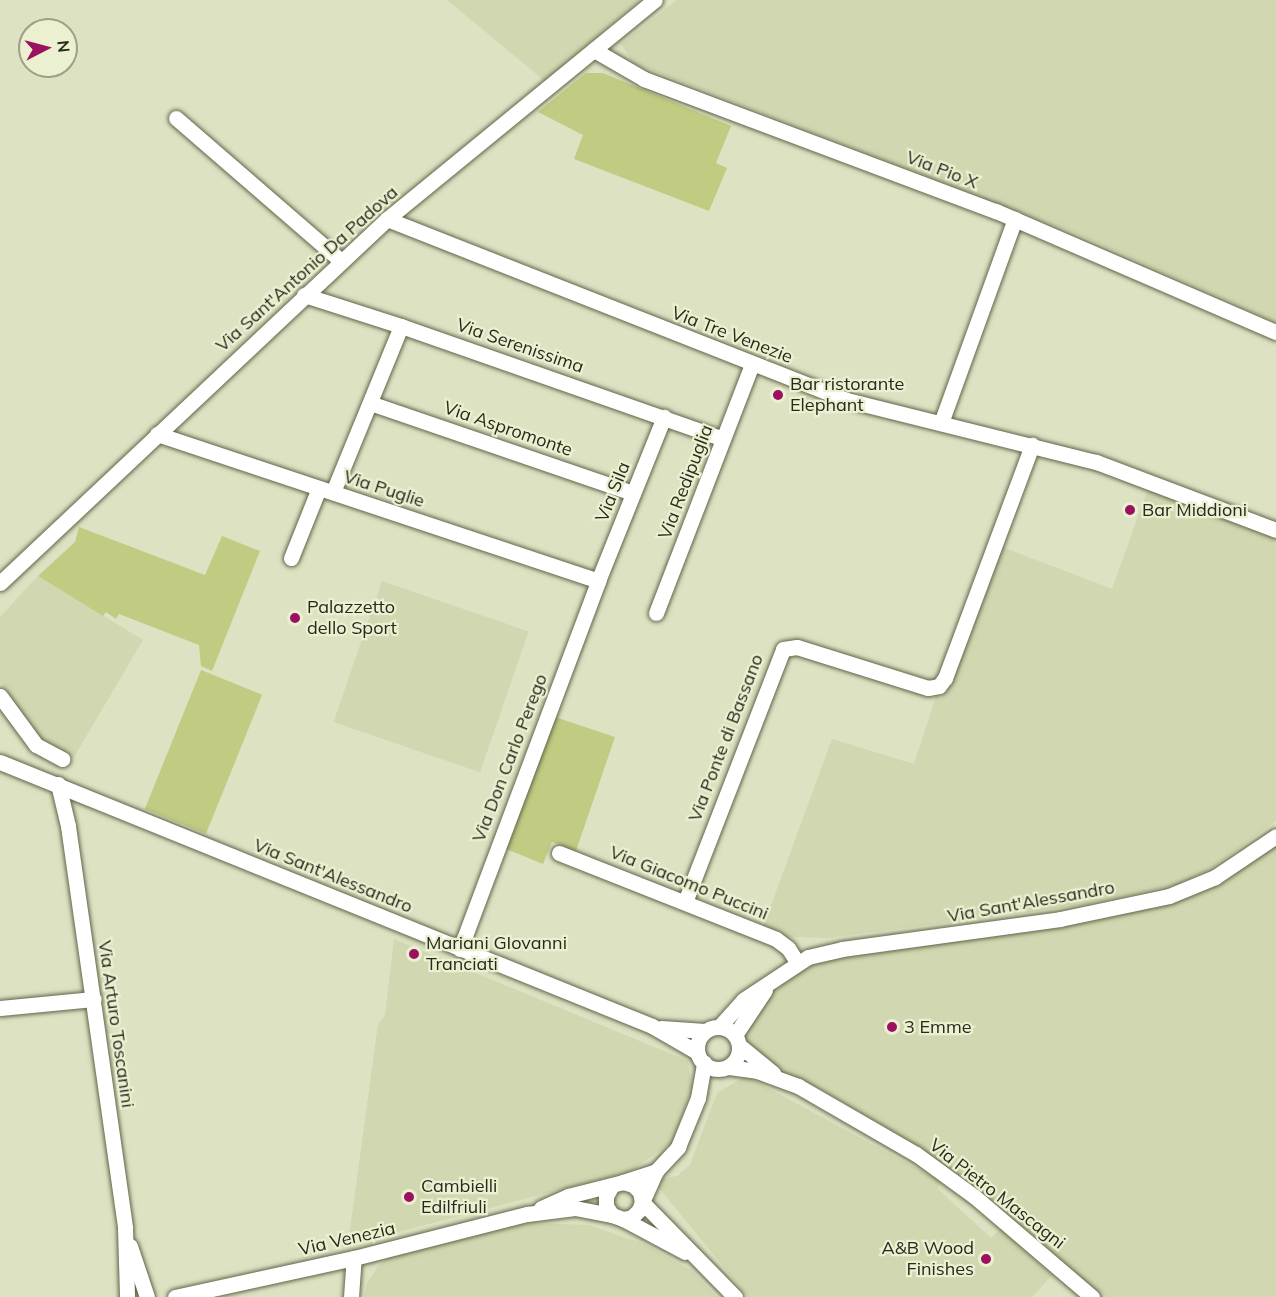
<!DOCTYPE html>
<html>
<head>
<meta charset="utf-8">
<style>
	body { margin:0 }
	#map { position:relative; width:1276px; height:1297px; overflow:hidden; background:#dde2c3; font-family:Mulish,sans-serif }
	div>[style] { position:absolute }
	.built>* { inset:0; background:#d1d7b0; transform-origin:0 0 }
	.green>* { inset:0; background:#c1cb82; transform-origin:0 0 }
	.roads { filter:drop-shadow(0 0 2px #616549) drop-shadow(0 0 2px #616549) }
	.minor>* { height:15px; margin:-7.5px; padding:0 7.5px; transform-origin:7.5px; border-radius:7.5px; background:#fff }
	.minor>.ring { margin:-7.5px; padding:0; box-sizing:content-box; background:none; border:15px solid #fff; border-radius:50% }
	.dots>* { width:16px; height:16px; translate:-50% -50%; box-sizing:border-box; border:3px solid #eaf0d0; border-radius:50% }
	span { translate:-50% -50%; white-space:nowrap; text-align:center; line-height:1.15; -webkit-text-stroke:4.5px #eaf0d0; paint-order:stroke }
	.street-label { font-size:18px; color:#27291d }
	.poi-label { font-size:18px; color:#27291d }
	.left { translate:0 -50%; text-align:left }
	.right { translate:-100% -50%; text-align:right }
	.north { position:absolute; left:18px; top:18px; width:60px; height:60px; box-sizing:border-box; background:#eaf0d0; border:2px solid #9ca088; border-radius:50%; rotate:84deg; font-size:16px; font-weight:700; line-height:24px; text-align:center; color:#27291d }
	.north::after { content:''; display:block; margin:auto; width:21px; height:27px; background:#9c115f; clip-path:polygon(50% 0,100% 100%,50% 72%,0 100%) }
</style>
</head>
<body>
<div id="map">
	<div class="built">
		<i style="clip-path:polygon(447px 0,639px 0,545px 81px)"></i>
		<i style="clip-path:polygon(677px 0,1276px 0,1276px 322px,1079px 235px,633px 63px,621px 44px)"></i>
		<i style="clip-path:polygon(1148px 489px,1276px 538px,1276px 821px,1212px 868px,1175px 885px,1084px 905px,827px 938px,790px 937px,763px 927px,832px 739px,914px 764px,936px 696px,942px 698px,1000px 546px,1112px 589px)"></i>
		<i style="clip-path:polygon(38px 576px,143px 640px,74px 757px,36px 737px,0 682px,0 617px)"></i>
		<i style="left:382px;top:581px;width:155px;height:149px;rotate:19deg"></i>
		<i style="clip-path:polygon(1276px 845px,1276px 1297px,1101px 1297px,972px 1188px,920px 1148px,824px 1091px,783px 1072px,746px 1042px,743px 1034px,765px 997px,787px 977px,822px 960px,1183px 898px,1226px 880px)"></i>
		<i style="clip-path:polygon(394px 939px,688px 1061px,692px 1087px,672px 1142px,631px 1171px,390px 1234px,349px 1237px,378px 1024px,385px 1015px)"></i>
		<i style="clip-path:polygon(746px 1076px,942px 1182px,937px 1188px,991px 1238px,1000px 1229px,1052px 1275px,1032px 1297px,748px 1297px,659px 1188px,661px 1179px,677px 1176px,690px 1165px,717px 1093px)"></i>
		<i style="clip-path:polygon(529px 1223px,588px 1225px,644px 1244px,691px 1270px,717px 1297px,364px 1297px,367px 1283px,378px 1266px,388px 1258px,404px 1251px)"></i>
	</div>
	<div class="green">
		<i style="clip-path:polygon(586px 73px,603px 73px,731px 126px,716px 163px,727px 168px,709px 211px,574px 159px,583px 135px,538px 112px)"></i>
		<i style="clip-path:polygon(79px 527px,205px 575px,222px 536px,260px 551px,212px 671px,201px 666px,199px 645px,119px 614px,116px 619px,106px 612px,103px 616px,38px 576px,75px 542px)"></i>
		<i style="left:201px;top:670px;width:66px;height:150px;rotate:22deg"></i>
		<i style="clip-path:polygon(549px 715px,615px 737px,576px 851px,552px 842px,543px 864px,501px 847px)"></i>
	</div>
	<div class="roads">
		<div class="minor">
			<i style="left:594px;top:50px;width:58px;rotate:30.1deg"></i>
			<i style="left:644px;top:79px;width:376px;rotate:20.6deg"></i>
			<i style="left:996px;top:211px;width:305px;rotate:23.4deg"></i>
			<i style="left:176px;top:118px;width:218px;rotate:40.9deg"></i>
			<i style="left:387px;top:219px;width:494px;rotate:21.5deg"></i>
			<i style="left:847px;top:400px;width:257px;rotate:14deg"></i>
			<i style="left:1096px;top:462px;width:192px;rotate:20.7deg"></i>
			<i style="left:304px;top:295px;width:102px;rotate:17.7deg"></i>
			<i style="left:401px;top:326px;width:341px;rotate:19.3deg"></i>
			<i style="left:370px;top:403px;width:278px;rotate:18.9deg"></i>
			<i style="left:941px;top:423px;width:217px;rotate:-70.1deg"></i>
			<i style="left:157px;top:434px;width:465px;rotate:18.4deg"></i>
			<i style="left:333px;top:492px;width:179px;rotate:-67.7deg"></i>
			<i style="left:291px;top:558px;width:75px;rotate:-68.2deg"></i>
			<i style="left:0;top:583px;width:531px;rotate:-43.25deg"></i>
			<i style="left:387px;top:219px;width:346px;rotate:-39.3deg"></i>
			<i style="left:656px;top:613px;width:267px;rotate:-68.9deg"></i>
			<i style="left:0;top:696px;width:61px;rotate:53.7deg"></i>
			<i style="left:36px;top:745px;width:30px;rotate:28deg"></i>
			<i style="left:0;top:762px;width:703px;rotate:22.04deg"></i>
			<i style="left:652px;top:1026px;width:52px;rotate:30deg"></i>
			<i style="left:58px;top:784px;width:43px;rotate:76.6deg"></i>
			<i style="left:68px;top:826px;width:406px;rotate:81.9deg"></i>
			<i style="left:125px;top:1228px;width:69px;rotate:88.3deg"></i>
			<i style="left:559px;top:853px;width:233px;rotate:21.6deg"></i>
			<i style="left:776px;top:939px;width:15px;rotate:37deg"></i>
			<i style="left:788px;top:948px;width:17px;rotate:57deg"></i>
			<i style="left:685px;top:902px;width:271px;rotate:-68.8deg"></i>
			<i style="left:783px;top:649px;width:14px;rotate:-8deg"></i>
			<i style="left:797px;top:647px;width:137px;rotate:17.4deg"></i>
			<i style="left:928px;top:688px;width:11px;rotate:-10deg"></i>
			<i style="left:939px;top:686px;width:10px;rotate:-53deg"></i>
			<i style="left:945px;top:678px;width:249px;rotate:-69.5deg"></i>
			<i style="left:460px;top:949px;width:393px;rotate:-69.4deg"></i>
			<i style="left:598px;top:581px;width:177px;rotate:-68.1deg"></i>
			<i style="left:0;top:1008px;width:94px;rotate:-5.5deg"></i>
			<i class="ring" style="left:697px;top:1027px;width:27px;height:27px"></i>
			<i style="left:719px;top:1027px;width:36px;rotate:-48deg"></i>
			<i style="left:743px;top:1000px;width:78px;rotate:-33.5deg"></i>
			<i style="left:808px;top:957px;width:35px;rotate:-13deg"></i>
			<i style="left:842px;top:949px;width:220px;rotate:-7.8deg"></i>
			<i style="left:1060px;top:919px;width:111px;rotate:-11.9deg"></i>
			<i style="left:1169px;top:896px;width:50px;rotate:-22.4deg"></i>
			<i style="left:1215px;top:877px;width:73px;rotate:-33.9deg"></i>
			<i style="left:661px;top:1028px;width:44px;rotate:3.9deg"></i>
			<i style="left:735px;top:1035px;width:54px;rotate:-56.3deg"></i>
			<i style="left:740px;top:1046px;width:43px;rotate:39.3deg"></i>
			<i style="left:729px;top:1067px;width:28px;rotate:8deg"></i>
			<i style="left:757px;top:1071px;width:44px;rotate:20.1deg"></i>
			<i style="left:798px;top:1086px;width:136px;rotate:30deg"></i>
			<i style="left:916px;top:1154px;width:73px;rotate:36.1deg"></i>
			<i style="left:975px;top:1197px;width:154px;rotate:40.5deg"></i>
			<i style="left:656px;top:1171px;width:34px;rotate:114deg"></i>
			<i style="left:642px;top:1202px;width:133px;rotate:45.6deg"></i>
			<i style="left:623px;top:1182px;width:35px;rotate:-18deg"></i>
			<i style="left:656px;top:1171px;width:33px;rotate:-47deg"></i>
			<i style="left:678px;top:1147px;width:53px;rotate:-67.8deg"></i>
			<i style="left:698px;top:1098px;width:36px;rotate:-80deg"></i>
			<i style="left:541px;top:1208px;width:30px;rotate:-24deg"></i>
			<i style="left:568px;top:1196px;width:57px;rotate:-14.3deg"></i>
			<i style="left:623px;top:1182px;width:10px;rotate:17deg"></i>
			<i style="left:633px;top:1185px;width:10px;rotate:45deg"></i>
			<i style="left:640px;top:1192px;width:10px;rotate:79deg"></i>
			<i style="left:642px;top:1202px;width:9px;rotate:111deg"></i>
			<i style="left:639px;top:1210px;width:10px;rotate:135deg"></i>
			<i style="left:632px;top:1217px;width:9px;rotate:167deg"></i>
			<i style="left:623px;top:1219px;width:12px;rotate:-160deg"></i>
			<i style="left:612px;top:1215px;width:11px;rotate:-124deg"></i>
			<i style="left:606px;top:1206px;width:10px;rotate:-90deg"></i>
			<i style="left:606px;top:1196px;width:10px;rotate:-61deg"></i>
			<i style="left:623px;top:1219px;width:70px;rotate:28deg"></i>
			<i style="left:130px;top:1246px;width:54px;rotate:71.6deg"></i>
			<i style="left:175px;top:1297px;width:183px;rotate:-12.3deg"></i>
			<i style="left:354px;top:1258px;width:179px;rotate:-14.3deg"></i>
			<i style="left:527px;top:1214px;width:48px;rotate:-7.1deg"></i>
			<i style="left:575px;top:1208px;width:38px;rotate:11deg"></i>
			<i style="left:351px;top:1297px;width:39px;rotate:-86deg"></i>
		</div>
	</div>
	<div class="dots">
		<i style="left:778px;top:395px;background:#9c115f"></i>
		<i style="left:1130px;top:510px;background:#9c115f"></i>
		<i style="left:295px;top:618px;background:#9c115f"></i>
		<i style="left:414px;top:954px;background:#9c115f"></i>
		<i style="left:892px;top:1027px;background:#9c115f"></i>
		<i style="left:409px;top:1197px;background:#9c115f"></i>
		<i style="left:986px;top:1259px;background:#9c115f"></i>
	</div>
	<div class="street-label">
		<span style="left:942px;top:170px;rotate:21deg">Via Pio X</span>
		<span style="left:307px;top:269px;rotate:-42deg">Via Sant'Antonio Da Padova</span>
		<span style="left:732px;top:335px;rotate:21deg">Via Tre Venezie</span>
		<span style="left:520px;top:346px;rotate:19deg">Via Serenissima</span>
		<span style="left:508px;top:429px;rotate:19deg">Via Aspromonte</span>
		<span style="left:686px;top:482px;rotate:-69deg">Via Redipuglia</span>
		<span style="left:384px;top:489px;rotate:18deg">Via Puglie</span>
		<span style="left:613px;top:492px;rotate:-68deg">Via Sila</span>
		<span style="left:726px;top:738px;rotate:-69deg">Via Ponte di Bassano</span>
		<span style="left:510px;top:758px;rotate:-69deg">Via Don Carlo Perego</span>
		<span style="left:333px;top:876px;rotate:22deg">Via Sant'Alessandro</span>
		<span style="left:689px;top:883px;rotate:22deg">Via Giacomo Puccini</span>
		<span style="left:1031px;top:902px;rotate:-10deg">Via Sant'Alessandro</span>
		<span style="left:116px;top:1024px;rotate:82deg">Via Arturo Toscanini</span>
		<span style="left:997px;top:1194px;rotate:38deg">Via Pietro Mascagni</span>
		<span style="left:347px;top:1239px;rotate:-13deg">Via Venezia</span>
	</div>
	<div class="poi-label">
		<span class="left" style="left:790px;top:395px">Bar ristorante<br>Elephant</span>
		<span class="left" style="left:1142px;top:510px">Bar Middioni</span>
		<span class="left" style="left:307px;top:618px">Palazzetto<br>dello Sport</span>
		<span class="left" style="left:426px;top:954px">Mariani GIovanni<br>Tranciati</span>
		<span class="left" style="left:904px;top:1027px">3 Emme</span>
		<span class="left" style="left:421px;top:1197px">Cambielli<br>Edilfriuli</span>
		<span class="right" style="left:974px;top:1259px">A&amp;B Wood<br>Finishes</span>
	</div>
	<div class="north">N</div>
</div>
</body>
</html>
